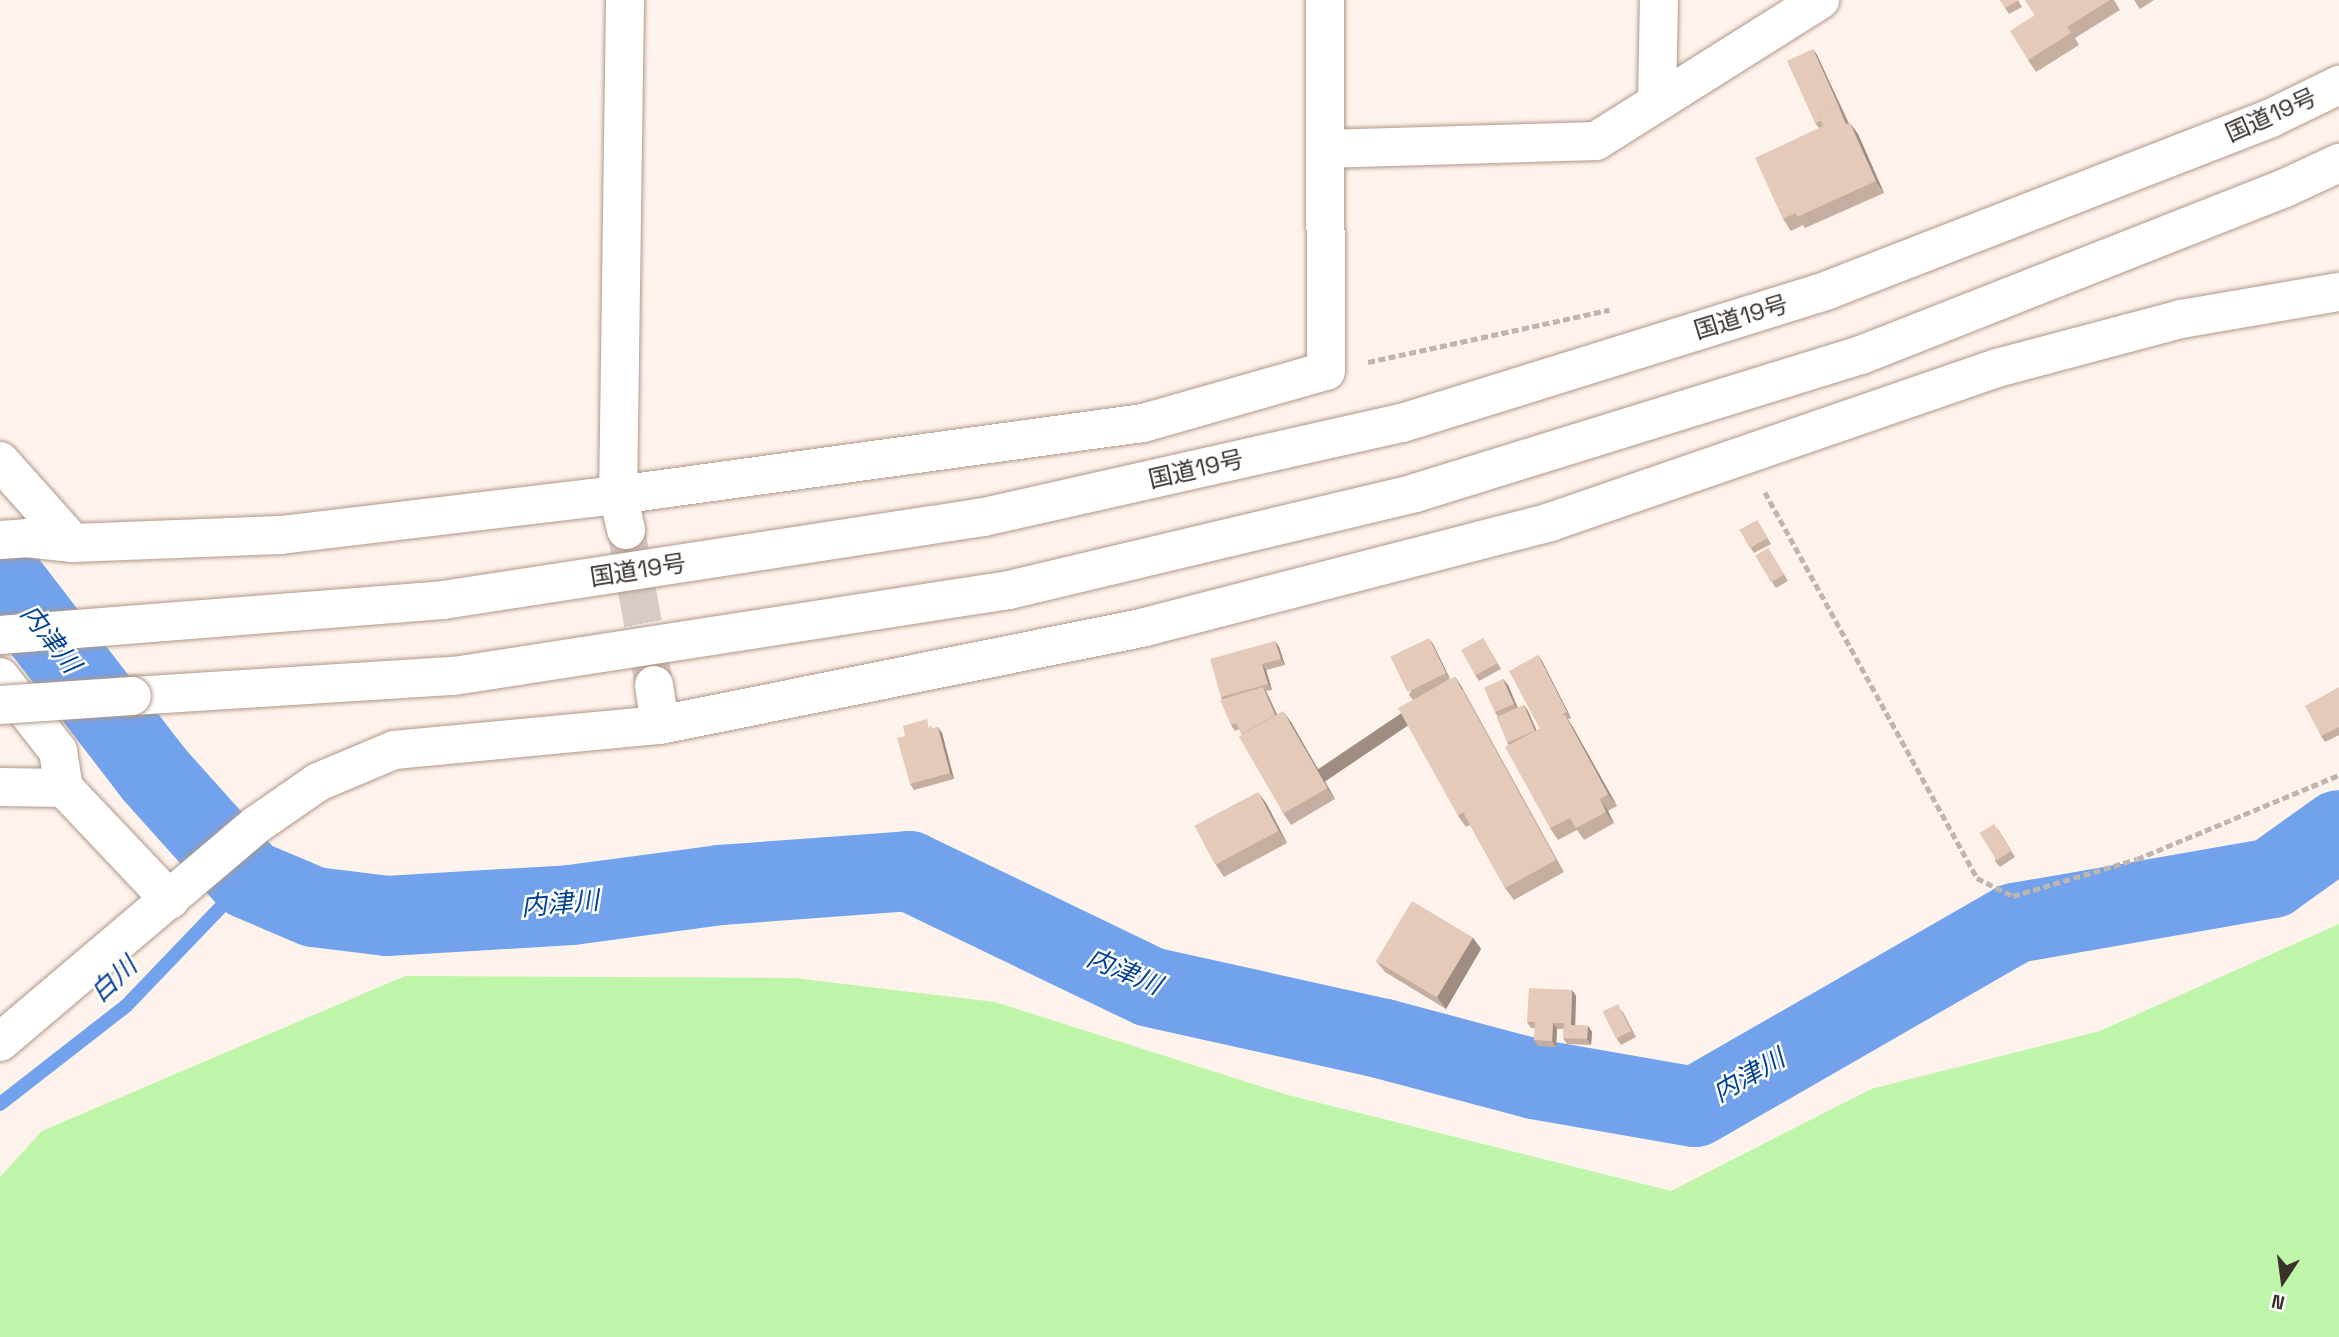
<!DOCTYPE html>
<html>
<head>
<meta charset="utf-8">
<style>
	body { margin:0 }
	#map { position:relative; width:2339px; height:1337px; overflow:hidden; background:#fef3ec; font-family:"Space Grotesk","Noto Sans JP",sans-serif }
	div>[style] { position:absolute }
	.green>* { inset:0; background:#bff5a8 }
	.stream>* { height:14px; margin:-7px; padding:0 7px; transform-origin:7px; border-radius:7px; background:#72a2eb }
	.river>* { height:80px; margin:-40px; padding:0 40px; transform-origin:40px; border-radius:40px; background:#72a2eb }
	.minor-tunnel>* { height:38px; margin-top:-19px; transform-origin:0; background:repeating-linear-gradient(90deg,#d7ccc5 0 38px,transparent 0 57px) }
	.path>* { height:4.5px; margin-top:-2.25px; transform-origin:0; background:repeating-linear-gradient(90deg,#bfb4ae 0 7px,transparent 0 10.5px) }
	.roads { filter:drop-shadow(0 0 2px #b09788) drop-shadow(0 0 2px #b09788) }
	.minor>* { height:38px; margin:-19px; padding:0 19px; transform-origin:19px; border-radius:19px; background:#fff }
	.highway>* { height:38px; margin:-19px; padding:0 19px; transform-origin:19px; border-radius:19px; background:#fff }
	.bridges { filter:drop-shadow(0 0 2px #b09788) drop-shadow(0 0 2px #b09788) }
	.highway-bridge>* { height:38px; margin:-19px; padding:0 19px; transform-origin:19px; border-radius:19px; background:#fff }
	.wall>* { inset:0; background:#c5aea0 }
	.shaded-wall>* { inset:0; background:#a08d82; transform-origin:0 0 }
	.building>* { inset:0; background:#e5caba; transform-origin:0 0 }
	span { translate:-50% -50%; white-space:nowrap; text-align:center; line-height:1.15; -webkit-text-stroke:5px #fff; paint-order:stroke }
	.street-label { font-size:24px; color:#3b312b }
	.water-label { font-size:26px; color:#014194; font-style:italic }
	.north { position:absolute; left:2248px; top:1246px; width:70px; height:70px; -webkit-text-stroke:5px #fff; paint-order:stroke; rotate:193deg; font-size:19px; font-weight:700; line-height:28px; text-align:center; color:#3b312b }
	.north::after { content:''; display:block; margin:auto; width:24px; height:32px; background:#3b312b; clip-path:polygon(50% 0,100% 100%,50% 72%,0 100%) }
</style>
</head>
<body>
<div id="map">
	<div class="green">
		<i style="clip-path:polygon(2339px 924px,2339px 1337px,0 1337px,0 1177px,42px 1131px,405px 976px,794px 978px,995px 1002px,1288px 1095px,1671px 1191px,1871px 1089px,2100px 1031px)"></i>
	</div>
	<div class="stream">
		<i style="left:0;top:1104px;width:160px;rotate:-37.9deg"></i>
		<i style="left:126px;top:1006px;width:176px;rotate:-46.2deg"></i>
	</div>
	<div class="river">
		<i style="left:0;top:574px;width:251px;rotate:52.4deg"></i>
		<i style="left:153px;top:773px;width:142px;rotate:48.1deg"></i>
		<i style="left:248px;top:879px;width:72px;rotate:23deg"></i>
		<i style="left:314px;top:907px;width:74px;rotate:7deg"></i>
		<i style="left:387px;top:916px;width:184px;rotate:-3.4deg"></i>
		<i style="left:571px;top:905px;width:150px;rotate:-7.6deg"></i>
		<i style="left:720px;top:885px;width:190px;rotate:-4.2deg"></i>
		<i style="left:909px;top:871px;width:267px;rotate:25.7deg"></i>
		<i style="left:1150px;top:987px;width:240px;rotate:12.5deg"></i>
		<i style="left:1384px;top:1039px;width:155px;rotate:14.9deg"></i>
		<i style="left:1534px;top:1079px;width:163px;rotate:9.9deg"></i>
		<i style="left:1695px;top:1107px;width:369px;rotate:-29.9deg"></i>
		<i style="left:2015px;top:923px;width:261px;rotate:-9.9deg"></i>
		<i style="left:2272px;top:878px;width:82px;rotate:-35.6deg"></i>
	</div>
	<div class="minor-tunnel">
		<i style="left:626px;top:530px;width:151px;rotate:79.7deg"></i>
	</div>
	<div class="path">
		<i style="left:1368px;top:362px;width:247px;rotate:-12.2deg"></i>
		<i style="left:1765px;top:492px;width:440px;rotate:61.2deg"></i>
		<i style="left:1977px;top:878px;width:40px;rotate:26.6deg"></i>
		<i style="left:2013px;top:896px;width:129px;rotate:-16.6deg"></i>
		<i style="left:2137px;top:859px;width:219px;rotate:-22.6deg"></i>
	</div>
	<div class="roads">
		<div class="minor">
			<i style="left:625px;top:0;width:495px;rotate:90.8deg"></i>
			<i style="left:618px;top:495px;width:36px;rotate:77deg"></i>
			<i style="left:1657px;top:102px;width:102px;rotate:-88.9deg"></i>
			<i style="left:1325px;top:149px;width:271px;rotate:-1.7deg"></i>
			<i style="left:1596px;top:141px;width:265px;rotate:-32.2deg"></i>
			<i style="left:0;top:461px;width:110px;rotate:48.3deg"></i>
			<i style="left:0;top:540px;width:26px;rotate:-4deg"></i>
			<i style="left:26px;top:538px;width:47px;rotate:6.1deg"></i>
			<i style="left:73px;top:543px;width:208px;rotate:-2.2deg"></i>
			<i style="left:281px;top:535px;width:339px;rotate:-6.8deg"></i>
			<i style="left:618px;top:495px;width:530px;rotate:-7.81deg"></i>
			<i style="left:1143px;top:423px;width:190px;rotate:-15.9deg"></i>
			<i style="left:1326px;top:371px;width:371px;rotate:-90.2deg"></i>
			<i style="left:0;top:677px;width:94px;rotate:51.9deg"></i>
			<i style="left:58px;top:751px;width:37px;rotate:81deg"></i>
			<i style="left:64px;top:788px;width:154px;rotate:46.6deg"></i>
			<i style="left:654px;top:685px;width:40px;rotate:81.5deg"></i>
			<i style="left:0;top:787px;width:64px;rotate:0.9deg"></i>
			<i style="left:0;top:1042px;width:336px;rotate:-40.3deg"></i>
			<i style="left:256px;top:825px;width:75px;rotate:-34.7deg"></i>
			<i style="left:318px;top:782px;width:82px;rotate:-22.8deg"></i>
			<i style="left:394px;top:750px;width:267px;rotate:-5.4deg"></i>
			<i style="left:660px;top:725px;width:495px;rotate:-11.4deg"></i>
			<i style="left:1145px;top:627px;width:418px;rotate:-14.5deg"></i>
			<i style="left:1550px;top:522px;width:473px;rotate:-19deg"></i>
			<i style="left:1997px;top:368px;width:190px;rotate:-14.9deg"></i>
			<i style="left:2181px;top:319px;width:160px;rotate:-9.7deg"></i>
		</div>
		<div class="highway">
			<i style="left:0;top:635px;width:444px;rotate:-4.5deg"></i>
			<i style="left:443px;top:600px;width:547px;rotate:-8.72deg"></i>
			<i style="left:984px;top:517px;width:428px;rotate:-12.7deg"></i>
			<i style="left:1402px;top:423px;width:446px;rotate:-17.3deg"></i>
			<i style="left:1828px;top:290px;width:475px;rotate:-21.2deg"></i>
			<i style="left:2271px;top:118px;width:76px;rotate:-25.9deg"></i>
			<i style="left:132px;top:696px;width:323px;rotate:-3.6deg"></i>
			<i style="left:454px;top:676px;width:562px;rotate:-8.81deg"></i>
			<i style="left:1009px;top:590px;width:417px;rotate:-13.4deg"></i>
			<i style="left:1415px;top:493px;width:467px;rotate:-17.2deg"></i>
			<i style="left:1861px;top:355px;width:456px;rotate:-21.5deg"></i>
			<i style="left:2285px;top:188px;width:60px;rotate:-24.8deg"></i>
		</div>
	</div>
	<div class="bridges">
		<div class="highway-bridge">
			<i style="left:0;top:705px;width:132px;rotate:-3.9deg"></i>
		</div>
	</div>
	<div class="wall">
		<i style="clip-path:polygon(2000px 0,2018px 0,2022px 7px,2009px 14px)"></i>
		<i style="clip-path:polygon(2025px 0,2114px 0,2120px 10px,2075px 38px,2079px 45px,2036px 72px,2028px 60px,2035px 15px)"></i>
		<i style="clip-path:polygon(2134px 0,2154px 0,2140px 9px)"></i>
		<i style="clip-path:polygon(1813px 49px,1817px 55px,1849px 123px,1858px 134px,1884px 193px,1805px 228px,1803px 225px,1791px 231px,1783px 219px,1819px 128px,1815px 123px)"></i>
		<i style="clip-path:polygon(1757px 520px,1771px 544px,1754px 553px,1750px 547px)"></i>
		<i style="clip-path:polygon(1768px 548px,1788px 581px,1776px 588px,1772px 582px)"></i>
		<i style="clip-path:polygon(1483px 638px,1501px 669px,1479px 681px,1475px 675px)"></i>
		<i style="clip-path:polygon(1275px 641px,1279px 647px,1285px 665px,1266px 670px,1272px 690px,1266px 691px,1277px 714px,1291px 722px,1335px 799px,1291px 825px,1283px 813px,1239px 729px,1235px 731px,1231px 725px,1221px 697px)"></i>
		<i style="clip-path:polygon(1433px 644px,1450px 679px,1419px 697px,1455px 677px,1463px 689px,1564px 872px,1514px 900px,1505px 888px,1470px 825px,1466px 827px,1458px 816px,1413px 700px,1409px 695px)"></i>
		<i style="clip-path:polygon(1538px 655px,1542px 661px,1571px 718px,1568px 719px,1617px 806px,1608px 811px,1614px 823px,1584px 840px,1577px 830px,1558px 840px,1550px 828px,1508px 744px,1498px 717px,1495px 712px,1503px 679px,1508px 685px,1518px 708px,1524px 705px,1528px 711px,1536px 731px,1540px 729px)"></i>
		<i style="clip-path:polygon(2339px 687px,2339px 735px,2325px 742px,2321px 736px)"></i>
		<i style="clip-path:polygon(931px 725px,932px 729px,938px 727px,942px 733px,954px 779px,914px 790px,910px 784px)"></i>
		<i style="clip-path:polygon(1266px 803px,1287px 843px,1224px 877px,1216px 865px)"></i>
		<i style="clip-path:polygon(1998px 829px,2015px 857px,2000px 867px,1995px 861px)"></i>
		<i style="clip-path:polygon(1473px 938px,1481px 949px,1446px 1009px,1385px 972px,1376px 961px)"></i>
		<i style="clip-path:polygon(1572px 990px,1576px 996px,1575px 1025px,1588px 1026px,1592px 1032px,1591px 1045px,1567px 1044px,1563px 1038px,1564px 1029px,1557px 1029px,1556px 1047px,1538px 1046px,1534px 1040px,1535px 1028px,1531px 1028px,1527px 1022px)"></i>
		<i style="clip-path:polygon(1622px 1010px,1636px 1037px,1621px 1045px,1617px 1039px)"></i>
	</div>
	<div class="shaded-wall">
		<i style="clip-path:polygon(1813px 49px,1817px 55px,1854px 136px,1846px 124px)"></i>
		<i style="clip-path:polygon(1850px 123px,1858px 134px,1884px 193px,1876px 181px)"></i>
		<i style="clip-path:polygon(1429px 638px,1433px 644px,1450px 679px,1446px 673px)"></i>
		<i style="clip-path:polygon(1275px 641px,1279px 647px,1285px 665px,1281px 659px)"></i>
		<i style="clip-path:polygon(1538px 655px,1542px 661px,1571px 718px,1567px 712px)"></i>
		<i style="clip-path:polygon(1262px 664px,1266px 670px,1272px 690px,1268px 684px)"></i>
		<i style="left:1455px;top:677px;width:14px;height:209px;rotate:56deg"></i>
		<i style="clip-path:polygon(1503px 679px,1508px 685px,1518px 709px,1514px 704px)"></i>
		<i style="clip-path:polygon(1263px 687px,1267px 693px,1282px 726px,1278px 720px)"></i>
		<i style="clip-path:polygon(1524px 705px,1528px 711px,1540px 738px,1535px 732px)"></i>
		<i style="clip-path:polygon(1283px 711px,1291px 722px,1335px 799px,1327px 788px)"></i>
		<i style="clip-path:polygon(1565px 715px,1573px 727px,1617px 806px,1608px 794px)"></i>
		<i style="clip-path:polygon(938px 727px,942px 733px,954px 779px,950px 773px)"></i>
		<i style="clip-path:polygon(1258px 792px,1266px 803px,1287px 843px,1279px 831px)"></i>
		<i style="clip-path:polygon(1600px 799px,1608px 811px,1614px 823px,1606px 812px)"></i>
		<i style="clip-path:polygon(1473px 938px,1481px 949px,1446px 1009px,1437px 997px)"></i>
		<i style="clip-path:polygon(1572px 990px,1576px 996px,1575px 1031px,1571px 1025px)"></i>
		<i style="clip-path:polygon(1553px 1023px,1557px 1029px,1556px 1047px,1552px 1041px)"></i>
		<i style="clip-path:polygon(1588px 1026px,1592px 1032px,1591px 1045px,1587px 1039px)"></i>
	</div>
	<div class="building">
		<i style="clip-path:polygon(2000px 0,2017px 0,2018px 1px,2005px 8px)"></i>
		<i style="clip-path:polygon(2025px 0,2110px 0,2067px 27px,2071px 33px,2028px 60px,2010px 31px,2035px 15px)"></i>
		<i style="clip-path:polygon(1813px 49px,1841px 111px,1838px 105px,1818px 114px,1821px 121px,1815px 123px,1787px 61px)"></i>
		<i style="clip-path:polygon(1838px 105px,1846px 124px,1850px 123px,1876px 181px,1797px 217px,1796px 213px,1783px 219px,1755px 158px,1823px 126px,1818px 114px)"></i>
		<i style="left:1757px;top:520px;width:21px;height:20px;rotate:61deg"></i>
		<i style="left:1768px;top:548px;width:31px;height:15px;rotate:59deg"></i>
		<i style="left:1429px;top:638px;width:39px;height:43px;rotate:64deg"></i>
		<i style="left:1483px;top:638px;width:29px;height:25px;rotate:61deg"></i>
		<i style="clip-path:polygon(1275px 641px,1281px 659px,1262px 664px,1268px 684px,1221px 697px,1210px 659px)"></i>
		<i style="clip-path:polygon(1538px 655px,1567px 712px,1563px 714px,1564px 716px,1540px 729px,1509px 671px)"></i>
		<i style="clip-path:polygon(1455px 677px,1556px 860px,1505px 888px,1463px 812px,1458px 816px,1398px 708px)"></i>
		<i style="left:1503px;top:679px;width:27px;height:21px;rotate:66deg"></i>
		<i style="clip-path:polygon(1263px 687px,1275px 715px,1242px 734px,1236px 723px,1231px 725px,1220px 700px)"></i>
		<i style="clip-path:polygon(2339px 687px,2339px 727px,2321px 736px,2305px 706px)"></i>
		<i style="left:1524px;top:705px;width:28px;height:30px;rotate:67deg"></i>
		<i style="left:1283px;top:711px;width:89px;height:51px;rotate:60deg"></i>
		<i style="clip-path:polygon(1565px 715px,1608px 794px,1600px 799px,1606px 812px,1576px 828px,1570px 818px,1550px 828px,1505px 747px)"></i>
		<i style="clip-path:polygon(927px 719px,929px 729px,938px 727px,950px 773px,910px 784px,897px 738px,905px 736px,903px 726px)"></i>
		<i style="left:1258px;top:792px;width:44px;height:72px;rotate:62deg"></i>
		<i style="left:1994px;top:824px;width:32px;height:17px;rotate:58deg"></i>
		<i style="left:1412px;top:901px;width:71px;height:70px;rotate:31deg"></i>
		<i style="clip-path:polygon(1529px 988px,1572px 990px,1571px 1025px,1588px 1026px,1587px 1039px,1563px 1038px,1564px 1023px,1553px 1023px,1552px 1041px,1534px 1040px,1535px 1022px,1527px 1022px)"></i>
		<i style="left:1618px;top:1004px;width:30px;height:17px;rotate:64deg"></i>
	</div>
	<div class="street-label">
		<span style="left:2271px;top:115px;rotate:-24deg">国道19号</span>
		<span style="left:1741px;top:317px;rotate:-17deg">国道19号</span>
		<span style="left:1196px;top:469px;rotate:-13deg">国道19号</span>
		<span style="left:638px;top:570px;rotate:-9deg">国道19号</span>
	</div>
	<div class="water-label">
		<span style="left:50px;top:639px;rotate:52deg">内津川</span>
		<span style="left:560px;top:904px;rotate:-5deg">内津川</span>
		<span style="left:1124px;top:972px;rotate:23deg">内津川</span>
		<span style="left:114px;top:980px;rotate:-43deg">白川</span>
		<span style="left:1749px;top:1076px;rotate:-30deg">内津川</span>
	</div>
	<div class="north">N</div>
</div>
</body>
</html>
